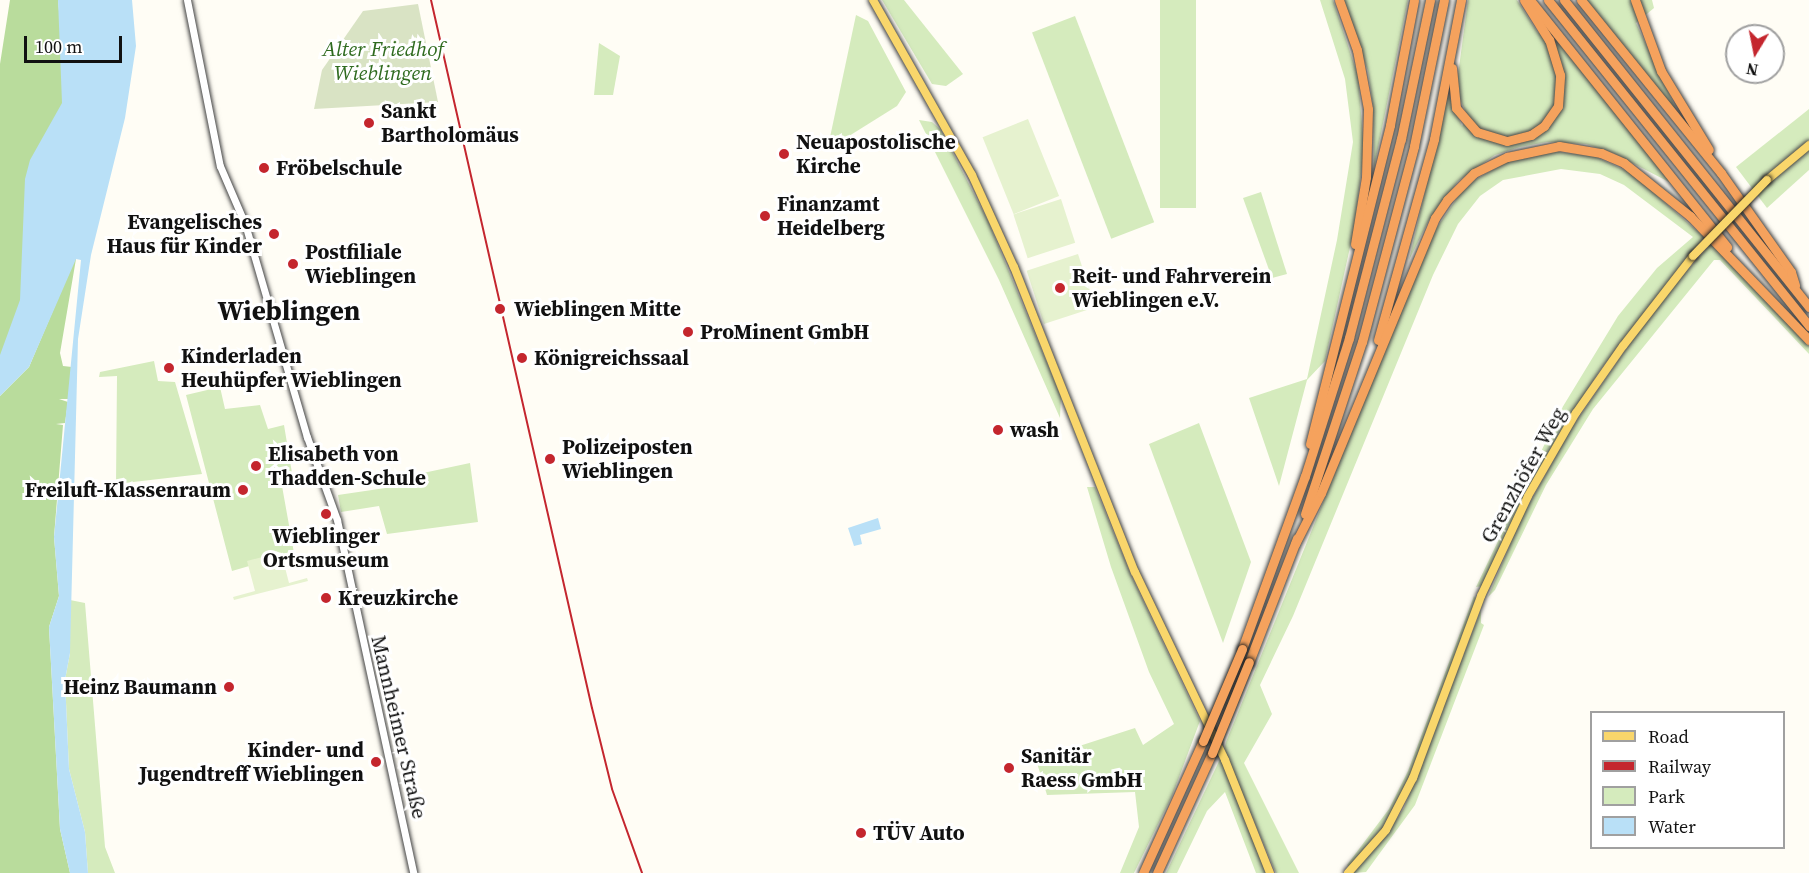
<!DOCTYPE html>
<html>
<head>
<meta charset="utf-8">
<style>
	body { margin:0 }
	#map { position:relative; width:1809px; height:873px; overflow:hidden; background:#fffdf5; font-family:"Source Serif 4",serif }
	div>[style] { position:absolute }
	.green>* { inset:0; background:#d5ebbd; transform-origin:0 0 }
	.forest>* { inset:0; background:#b9dc9c }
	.cemetery>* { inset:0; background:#d9e3c4 }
	.pitch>* { inset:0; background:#e6f2cf; transform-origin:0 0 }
	.water>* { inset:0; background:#b9e0f7 }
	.roads { filter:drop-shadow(0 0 2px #444) drop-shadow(0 0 2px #444) }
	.minor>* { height:7px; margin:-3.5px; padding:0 3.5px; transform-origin:3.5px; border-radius:3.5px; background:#fff }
	.major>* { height:8px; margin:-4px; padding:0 4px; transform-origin:4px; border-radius:4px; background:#f9d66b }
	.highway>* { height:9px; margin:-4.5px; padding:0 4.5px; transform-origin:4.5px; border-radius:4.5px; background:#f5a25d }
	.rail>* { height:2px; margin:-1px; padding:0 1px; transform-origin:1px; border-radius:1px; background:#c4262e }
	.bridges { filter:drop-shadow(0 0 2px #222) drop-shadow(0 0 2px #222) }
	.major-bridge>* { height:8px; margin:-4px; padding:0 4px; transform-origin:4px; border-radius:4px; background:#f9d66b }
	.highway-bridge>* { height:9px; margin:-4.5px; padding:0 4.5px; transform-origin:4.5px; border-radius:4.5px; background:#f5a25d }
	.dots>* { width:16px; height:16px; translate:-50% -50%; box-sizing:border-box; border:3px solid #fff; border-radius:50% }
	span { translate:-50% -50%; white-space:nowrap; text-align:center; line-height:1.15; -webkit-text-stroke:6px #fff; paint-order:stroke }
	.park-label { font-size:21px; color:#2f6b1f; font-style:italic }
	.poi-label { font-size:21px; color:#111; font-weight:700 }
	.left { translate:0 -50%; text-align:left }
	.right { translate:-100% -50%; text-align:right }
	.street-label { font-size:21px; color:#111 }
	.district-label { font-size:27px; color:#111; font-weight:700 }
	.legend { position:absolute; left:1590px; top:711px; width:195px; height:138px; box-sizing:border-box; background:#fff; border:2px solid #a0a0a0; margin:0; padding:8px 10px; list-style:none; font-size:18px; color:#111 }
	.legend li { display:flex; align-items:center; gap:12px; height:30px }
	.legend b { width:30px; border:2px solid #a0a0a0 }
	.north { position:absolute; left:1725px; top:24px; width:60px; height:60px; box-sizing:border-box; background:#fff; border:2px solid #a0a0a0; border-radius:50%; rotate:190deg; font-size:16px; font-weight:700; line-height:24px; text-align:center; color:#111 }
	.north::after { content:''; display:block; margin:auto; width:21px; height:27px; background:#c4262e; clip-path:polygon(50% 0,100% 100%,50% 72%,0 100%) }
	.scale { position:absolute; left:24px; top:36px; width:98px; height:27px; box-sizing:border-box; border:3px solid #111; border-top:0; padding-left:8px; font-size:18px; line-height:21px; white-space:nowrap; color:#111; -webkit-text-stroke:4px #fff; paint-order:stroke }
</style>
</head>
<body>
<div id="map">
	<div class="green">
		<i style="clip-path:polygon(882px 0,904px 0,963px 74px,946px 86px,932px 84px)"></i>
		<i style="left:1160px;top:0;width:36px;height:208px"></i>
		<i style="clip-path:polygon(1320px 0,1333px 0,1358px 76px,1364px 150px,1354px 229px,1325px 361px,1307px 380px,1279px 486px,1249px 398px,1307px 379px,1337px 240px,1353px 142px,1345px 79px)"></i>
		<i style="clip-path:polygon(1343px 0,1408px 0,1374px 168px,1373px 106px,1368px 71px)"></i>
		<i style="clip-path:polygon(1468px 0,1517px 0,1538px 33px,1548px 30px,1671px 183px,1613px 153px,1586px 144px,1547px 142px,1520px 147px,1495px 155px,1458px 181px,1429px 220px,1409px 260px,1448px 94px,1462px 126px,1468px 117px,1456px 90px)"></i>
		<i style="clip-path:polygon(1587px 0,1652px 0,1654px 8px,1636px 23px,1678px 113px)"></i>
		<i style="clip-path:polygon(856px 15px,868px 21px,906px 92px,897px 106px,833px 146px,829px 142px)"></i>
		<i style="left:1075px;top:16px;width:221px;height:46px;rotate:69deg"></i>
		<i style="clip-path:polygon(599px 43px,620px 56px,613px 95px,594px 95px)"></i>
		<i style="clip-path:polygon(1809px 109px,1809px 170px,1767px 208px,1736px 167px)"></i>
		<i style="clip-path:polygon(919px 120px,932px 122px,941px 130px,988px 221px,1061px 397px,1060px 418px,999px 280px)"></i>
		<i style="clip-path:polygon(1552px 151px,1596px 157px,1631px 173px,1704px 237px,1600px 370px,1561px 431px,1483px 586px,1476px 587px,1562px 408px,1618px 316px,1657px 268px,1693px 237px,1624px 185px,1600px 174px,1561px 169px,1503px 180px,1480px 196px,1458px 224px,1433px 275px,1293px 616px,1260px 685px,1272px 714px,1244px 763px,1299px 873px,1276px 873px,1224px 750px,1226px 742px,1431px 236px,1460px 194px,1475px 180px,1510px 160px)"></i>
		<i style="clip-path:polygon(1261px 192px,1287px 274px,1272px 278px,1243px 198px)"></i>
		<i style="clip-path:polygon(1712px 243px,1809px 346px,1809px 354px,1720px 260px,1714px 260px,1593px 409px,1546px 485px,1495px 590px,1488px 597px,1522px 517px,1571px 429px,1658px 303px)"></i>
		<i style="clip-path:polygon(154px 361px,158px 381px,175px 382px,202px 474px,116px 484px,117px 376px,99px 377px,100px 372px)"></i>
		<i style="clip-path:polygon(220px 387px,225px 409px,260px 405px,268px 429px,284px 425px,293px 479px,282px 486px,294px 553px,232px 571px,186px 395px)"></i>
		<i style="clip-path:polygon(1199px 423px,1251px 562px,1223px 643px,1149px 444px)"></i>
		<i style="clip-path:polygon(470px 463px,478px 522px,387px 534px,379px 506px,341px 512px,338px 495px,399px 486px,409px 476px)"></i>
		<i style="clip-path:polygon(1087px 487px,1095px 487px,1130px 573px,1200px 721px,1172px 796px,1134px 873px,1120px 873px,1139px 827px,1135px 792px,1047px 795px,1036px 760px,1135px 728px,1143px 745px,1174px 724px,1149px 672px,1111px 567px)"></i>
		<i style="clip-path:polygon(1474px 596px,1477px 601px,1411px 779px,1380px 833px,1349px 867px,1347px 865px,1389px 809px,1408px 771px)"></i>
		<i style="clip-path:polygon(70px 600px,85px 603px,105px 847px,115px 873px,88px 873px,85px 832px,69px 769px,65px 680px,70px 653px)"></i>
		<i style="clip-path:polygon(1481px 610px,1481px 623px,1484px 625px,1415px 805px,1366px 872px,1353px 873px,1385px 837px,1404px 808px)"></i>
		<i style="clip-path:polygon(1221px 757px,1266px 873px,1256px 873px,1225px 792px,1207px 811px,1177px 873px,1166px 873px)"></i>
	</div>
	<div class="forest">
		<i style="clip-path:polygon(10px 0,58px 0,60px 22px,76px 259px,60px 353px,63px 366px,72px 367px,68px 399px,59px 399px,68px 402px,65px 423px,56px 424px,63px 425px,54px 537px,59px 596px,49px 627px,60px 829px,70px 873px,0 873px,0 396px,29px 367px,60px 294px,0 369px,0 64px)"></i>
	</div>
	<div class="cemetery">
		<i style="clip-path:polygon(418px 4px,438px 102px,314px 109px,322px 70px,363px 11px)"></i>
	</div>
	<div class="pitch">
		<i style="left:1028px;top:119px;width:83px;height:49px;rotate:68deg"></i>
		<i style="left:1061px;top:199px;width:46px;height:50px;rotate:72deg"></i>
		<i style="left:1078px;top:254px;width:56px;height:54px;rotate:72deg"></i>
		<i style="clip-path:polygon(281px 552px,289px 583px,307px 578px,308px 581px,234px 600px,233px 597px,255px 591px,247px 561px)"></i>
	</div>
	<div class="water">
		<i style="clip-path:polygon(58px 0,132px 0,136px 46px,125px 118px,91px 255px,78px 339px,70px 653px,65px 680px,69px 769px,85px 832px,88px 873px,70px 873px,60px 829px,49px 627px,59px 596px,54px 537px,81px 260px,76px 259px,29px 367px,0 396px,0 355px,20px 300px,25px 179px,30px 160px,62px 103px)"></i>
		<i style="clip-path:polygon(878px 518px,881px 529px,860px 535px,862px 544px,854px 546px,848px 528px)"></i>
	</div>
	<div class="roads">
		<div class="minor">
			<i style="left:187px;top:0;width:169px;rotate:78.8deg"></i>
			<i style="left:220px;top:166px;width:63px;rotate:66.7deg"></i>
			<i style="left:245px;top:224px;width:222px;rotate:73.8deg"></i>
			<i style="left:307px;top:437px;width:88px;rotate:70.1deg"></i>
			<i style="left:337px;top:520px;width:361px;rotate:77.8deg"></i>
		</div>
		<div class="major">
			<i style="left:873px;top:0;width:201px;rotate:60.5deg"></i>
			<i style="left:972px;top:175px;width:101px;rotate:65.5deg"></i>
			<i style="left:1014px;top:267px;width:328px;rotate:68.4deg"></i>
			<i style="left:1135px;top:572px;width:208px;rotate:64.4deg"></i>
			<i style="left:1225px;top:760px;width:122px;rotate:68.3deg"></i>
			<i style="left:1767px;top:180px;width:55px;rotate:-39.8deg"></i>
			<i style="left:1348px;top:873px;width:57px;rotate:-48.5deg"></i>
			<i style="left:1386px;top:830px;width:59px;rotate:-62.6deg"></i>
			<i style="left:1413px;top:778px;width:194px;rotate:-69.5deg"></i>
			<i style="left:1481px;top:596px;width:110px;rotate:-64.8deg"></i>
			<i style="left:1528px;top:496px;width:96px;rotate:-60deg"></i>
			<i style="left:1576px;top:413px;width:82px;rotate:-55deg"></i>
			<i style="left:1623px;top:346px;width:114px;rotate:-52.1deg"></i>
		</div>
		<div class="highway">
			<i style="left:1339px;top:0;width:53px;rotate:70.2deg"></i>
			<i style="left:1357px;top:50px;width:60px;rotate:79.4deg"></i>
			<i style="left:1368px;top:109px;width:68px;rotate:91.7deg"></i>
			<i style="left:1366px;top:177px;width:68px;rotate:99.3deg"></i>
			<i style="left:1530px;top:0;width:316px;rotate:51.4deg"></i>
			<i style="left:1548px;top:0;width:418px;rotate:51.3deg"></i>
			<i style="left:1564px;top:0;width:393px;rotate:51.4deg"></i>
			<i style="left:1581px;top:0;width:223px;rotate:51deg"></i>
			<i style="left:1721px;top:173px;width:121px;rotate:54.7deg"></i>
			<i style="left:1791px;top:272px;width:14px;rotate:73deg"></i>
			<i style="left:1635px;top:0;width:76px;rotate:69.9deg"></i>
			<i style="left:1661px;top:71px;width:92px;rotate:58.7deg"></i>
			<i style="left:1452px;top:68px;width:40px;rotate:84.3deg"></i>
			<i style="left:1456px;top:108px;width:32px;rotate:49deg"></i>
			<i style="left:1477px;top:132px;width:31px;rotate:17deg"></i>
			<i style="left:1507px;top:141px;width:25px;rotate:-14deg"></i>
			<i style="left:1531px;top:135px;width:16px;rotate:-35deg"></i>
			<i style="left:1544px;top:126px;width:24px;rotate:-55deg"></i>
			<i style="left:1558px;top:106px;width:31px;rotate:-86deg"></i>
			<i style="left:1560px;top:75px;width:37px;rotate:-107deg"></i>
			<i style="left:1549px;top:40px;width:47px;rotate:-122deg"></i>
			<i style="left:1378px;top:340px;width:209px;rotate:-74.4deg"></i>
			<i style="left:1434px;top:139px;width:142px;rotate:-79deg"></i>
			<i style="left:1310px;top:444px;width:329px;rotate:-75.9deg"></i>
			<i style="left:1390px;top:125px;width:127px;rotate:-79.1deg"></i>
			<i style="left:1305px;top:514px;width:181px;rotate:-71.7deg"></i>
			<i style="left:1362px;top:342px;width:203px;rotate:-75.1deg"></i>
			<i style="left:1414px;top:146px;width:149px;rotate:-78.4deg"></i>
			<i style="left:1295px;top:544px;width:57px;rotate:-63deg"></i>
			<i style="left:1321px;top:493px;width:298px;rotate:-67.5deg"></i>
			<i style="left:1435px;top:218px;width:22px;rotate:-56deg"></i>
			<i style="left:1447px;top:200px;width:38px;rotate:-45deg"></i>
			<i style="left:1474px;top:173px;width:37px;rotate:-26deg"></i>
			<i style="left:1507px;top:157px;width:53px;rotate:-11.9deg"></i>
			<i style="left:1559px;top:146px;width:43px;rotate:9.5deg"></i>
			<i style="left:1601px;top:153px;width:25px;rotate:23deg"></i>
			<i style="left:1624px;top:163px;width:85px;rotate:38.8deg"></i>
			<i style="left:1690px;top:216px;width:172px;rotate:46.2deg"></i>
			<i style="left:1242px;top:649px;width:184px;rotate:-70deg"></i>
			<i style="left:1305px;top:476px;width:145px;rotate:-72.3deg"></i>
			<i style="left:1349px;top:338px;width:206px;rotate:-75.4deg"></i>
			<i style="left:1401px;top:139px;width:142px;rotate:-78.2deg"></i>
			<i style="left:1249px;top:662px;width:133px;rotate:-68.8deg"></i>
			<i style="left:1143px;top:873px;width:145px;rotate:-65.6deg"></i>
			<i style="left:1157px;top:873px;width:132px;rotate:-65.4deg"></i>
		</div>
	</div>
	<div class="rail">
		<i style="left:431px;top:0;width:726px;rotate:77.19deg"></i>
		<i style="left:592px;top:708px;width:83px;rotate:76.1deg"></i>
		<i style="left:612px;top:789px;width:89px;rotate:70.3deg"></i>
	</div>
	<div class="bridges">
		<div class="major-bridge">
			<i style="left:1693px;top:256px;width:106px;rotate:-45.8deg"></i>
		</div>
		<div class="highway-bridge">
			<i style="left:1203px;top:741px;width:100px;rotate:-67deg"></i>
			<i style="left:1212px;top:753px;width:98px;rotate:-67.9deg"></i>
		</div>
	</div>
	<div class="dots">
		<i style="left:369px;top:123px;background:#c4262e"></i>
		<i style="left:784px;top:154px;background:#c4262e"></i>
		<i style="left:264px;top:168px;background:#c4262e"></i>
		<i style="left:765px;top:216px;background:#c4262e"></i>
		<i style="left:274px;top:234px;background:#c4262e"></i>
		<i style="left:293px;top:264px;background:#c4262e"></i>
		<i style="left:1060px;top:288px;background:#c4262e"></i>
		<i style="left:500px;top:309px;background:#c4262e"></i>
		<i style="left:688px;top:332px;background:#c4262e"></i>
		<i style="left:522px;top:358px;background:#c4262e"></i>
		<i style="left:169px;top:368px;background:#c4262e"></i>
		<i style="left:998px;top:430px;background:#c4262e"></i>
		<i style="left:550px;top:459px;background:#c4262e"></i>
		<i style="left:256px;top:466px;background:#c4262e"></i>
		<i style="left:243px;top:490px;background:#c4262e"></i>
		<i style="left:326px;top:514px;background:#c4262e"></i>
		<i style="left:326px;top:598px;background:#c4262e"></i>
		<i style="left:229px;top:687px;background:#c4262e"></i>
		<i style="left:376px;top:762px;background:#c4262e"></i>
		<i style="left:1009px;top:768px;background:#c4262e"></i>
		<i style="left:861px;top:833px;background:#c4262e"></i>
	</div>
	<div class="park-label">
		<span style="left:383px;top:61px">Alter Friedhof<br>Wieblingen</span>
	</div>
	<div class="poi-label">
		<span class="left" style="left:381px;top:123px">Sankt<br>Bartholomäus</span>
		<span class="left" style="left:796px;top:154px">Neuapostolische<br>Kirche</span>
		<span class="left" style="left:276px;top:168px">Fröbelschule</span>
		<span class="left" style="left:777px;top:216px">Finanzamt<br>Heidelberg</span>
		<span class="right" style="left:262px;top:234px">Evangelisches<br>Haus für Kinder</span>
		<span class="left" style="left:305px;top:264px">Postfiliale<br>Wieblingen</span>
		<span class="left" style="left:1072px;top:288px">Reit- und Fahrverein<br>Wieblingen e.V.</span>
		<span class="left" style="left:514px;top:309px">Wieblingen Mitte</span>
		<span class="left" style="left:700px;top:332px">ProMinent GmbH</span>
		<span class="left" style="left:181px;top:368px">Kinderladen<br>Heuhüpfer Wieblingen</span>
		<span class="left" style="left:534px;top:358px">Königreichssaal</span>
		<span class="left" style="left:1010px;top:430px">wash</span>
		<span class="left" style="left:562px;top:459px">Polizeiposten<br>Wieblingen</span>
		<span class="left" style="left:268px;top:466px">Elisabeth von<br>Thadden-Schule</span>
		<span class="right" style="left:231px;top:490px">Freiluft-Klassenraum</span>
		<span style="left:326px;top:548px">Wieblinger<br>Ortsmuseum</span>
		<span class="left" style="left:338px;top:598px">Kreuzkirche</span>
		<span class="right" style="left:217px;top:687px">Heinz Baumann</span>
		<span class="right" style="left:364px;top:762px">Kinder- und<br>Jugendtreff Wieblingen</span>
		<span class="left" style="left:1021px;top:768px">Sanitär<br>Raess GmbH</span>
		<span class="left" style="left:873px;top:833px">TÜV Auto</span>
	</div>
	<div class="street-label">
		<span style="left:1523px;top:475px;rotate:-61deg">Grenzhöfer Weg</span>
		<span style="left:399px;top:727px;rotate:77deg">Mannheimer Straße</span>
	</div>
	<div class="district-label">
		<span style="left:289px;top:311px">Wieblingen</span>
	</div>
	<ul class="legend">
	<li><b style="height:8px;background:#f9d66b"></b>Road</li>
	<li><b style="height:8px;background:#c4262e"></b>Railway</li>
	<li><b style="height:16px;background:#d5ebbd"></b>Park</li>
	<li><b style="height:16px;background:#b9e0f7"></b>Water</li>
	</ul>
	<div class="north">N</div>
	<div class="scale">100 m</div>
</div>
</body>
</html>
